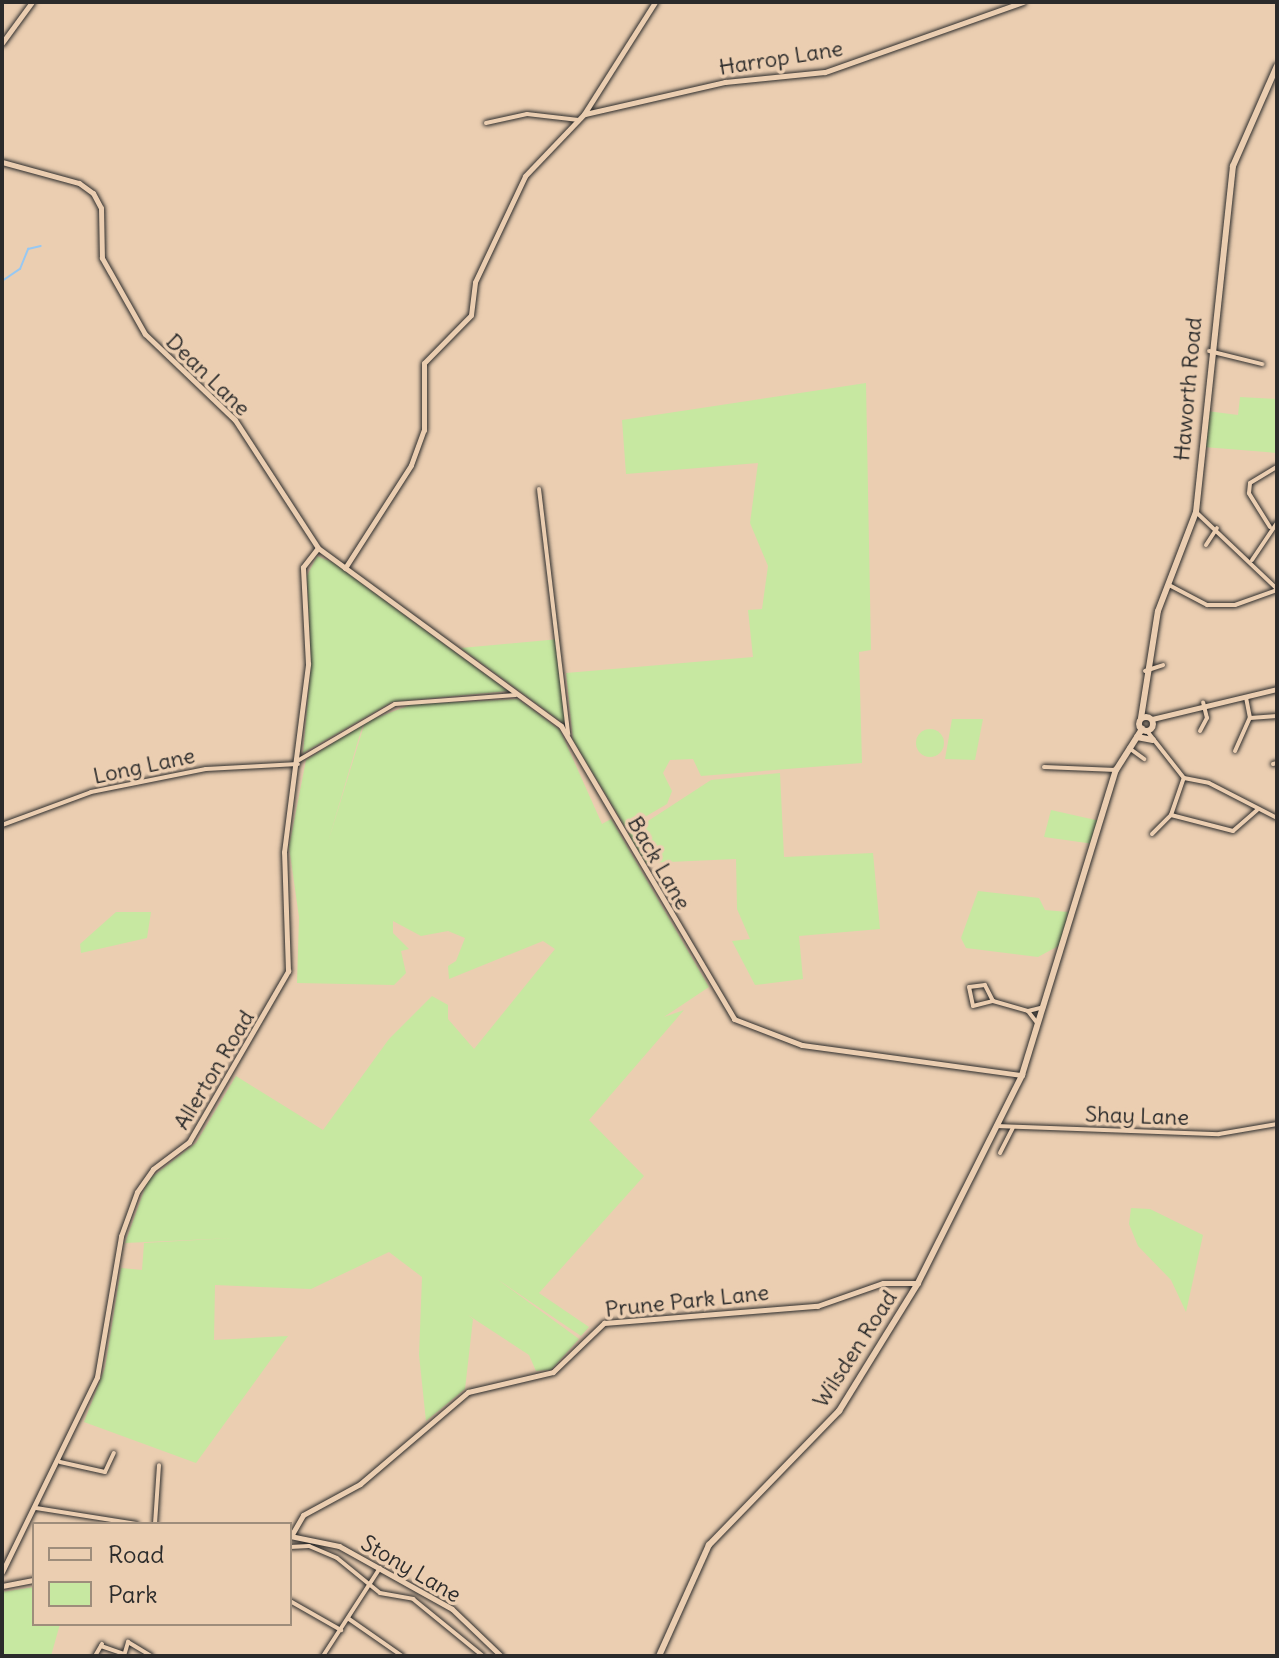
<!DOCTYPE html>
<html>
<head>
<meta charset="utf-8">
<style>
	body { margin:0 }
	#map { position:relative; width:1279px; height:1658px; overflow:hidden; background:#ebceb1; font-family:Delius,sans-serif }
	div>[style] { position:absolute }
	.green>* { inset:0; background:#c7e8a1 }
	.round { border-radius:50% }
	.stream>* { height:2px; margin:-1px; padding:0 1px; transform-origin:1px; border-radius:1px; background:#97c8f3 }
	.roads { filter:drop-shadow(0 0 2px #2b2b2b) drop-shadow(0 0 2px #2b2b2b) }
	.minor>* { height:4px; margin:-2px; padding:0 2px; transform-origin:2px; border-radius:2px; background:#ebceb1 }
	.tertiary>* { height:5px; margin:-2.5px; padding:0 2.5px; transform-origin:2.5px; border-radius:2.5px; background:#ebceb1 }
	.secondary>* { height:6px; margin:-3px; padding:0 3px; transform-origin:3px; border-radius:3px; background:#ebceb1 }
	.secondary>.ring { margin:-3px; padding:0; box-sizing:content-box; background:none; border:6px solid #ebceb1; border-radius:50% }
	span { translate:-50% -50%; white-space:nowrap; text-align:center; line-height:1.15; -webkit-text-stroke:7px #ebceb1; paint-order:stroke }
	.street-label { font-size:22px; color:#2b2b2b }
	.frame { position:absolute; inset:0; border:4px solid #2b2b2b; pointer-events:none }
	.legend { position:absolute; left:32px; top:1522px; width:260px; height:104px; box-sizing:border-box; background:#ebceb1; border:2px solid #9e8d7b; margin:0; padding:10px 14px; list-style:none; font-size:24px; color:#2b2b2b }
	.legend li { display:flex; align-items:center; gap:16px; height:40px }
	.legend b { width:40px; border:2px solid #9e8d7b }
</style>
</head>
<body>
<div id="map">
	<div class="green">
		<i style="clip-path:polygon(866px 383px,871px 650px,859px 652px,862px 763px,701px 776px,693px 759px,670px 760px,663px 773px,672px 791px,667px 804px,626px 828px,573px 740px,566px 673px,753px 657px,748px 610px,762px 609px,768px 566px,750px 523px,758px 463px,626px 474px,622px 420px)"></i>
		<i style="clip-path:polygon(1240px 397px,1277px 399px,1277px 453px,1204px 447px,1207px 411px,1238px 415px)"></i>
		<i style="clip-path:polygon(317px 556px,332px 562px,508px 691px,392px 702px,303px 753px,311px 665px,307px 576px)"></i>
		<i style="clip-path:polygon(559px 639px,567px 726px,461px 648px)"></i>
		<i style="clip-path:polygon(518px 699px,560px 730px,602px 824px,611px 819px,709px 987px,664px 1017px,684px 1010px,589px 1120px,644px 1176px,539px 1293px,589px 1327px,581px 1336px,497px 1279px,579px 1339px,551px 1370px,536px 1371px,529px 1355px,468px 1315px,473px 1319px,465px 1389px,426px 1421px,419px 1355px,422px 1277px,389px 1252px,311px 1289px,215px 1285px,214px 1340px,288px 1336px,196px 1463px,84px 1422px,105px 1368px,121px 1268px,142px 1270px,144px 1243px,233px 1238px,125px 1243px,148px 1180px,196px 1143px,236px 1076px,323px 1130px,389px 1039px,432px 996px,448px 1005px,448px 1019px,474px 1049px,555px 949px,543px 941px,449px 979px,448px 966px,456px 961px,465px 938px,448px 931px,421px 936px,393px 921px,393px 933px,409px 949px,401px 951px,406px 973px,394px 985px,297px 983px,299px 917px,289px 847px,306px 760px,363px 724px,328px 842px,365px 722px,413px 704px)"></i>
		<i style="clip-path:polygon(952px 719px,983px 719px,975px 760px,945px 759px)"></i>
		<i class="round" style="left:916px;top:729px;width:28px;height:28px"></i>
		<i style="clip-path:polygon(780px 773px,784px 857px,873px 853px,880px 929px,799px 936px,803px 979px,755px 985px,732px 941px,750px 939px,737px 909px,736px 859px,646px 863px,628px 834px,711px 780px)"></i>
		<i style="clip-path:polygon(1051px 810px,1100px 821px,1094px 844px,1044px 837px)"></i>
		<i style="clip-path:polygon(978px 891px,1039px 898px,1045px 910px,1068px 912px,1060px 945px,1038px 957px,966px 948px,961px 938px)"></i>
		<i style="clip-path:polygon(116px 912px,151px 912px,147px 938px,81px 953px,80px 944px)"></i>
		<i style="clip-path:polygon(1131px 1208px,1150px 1209px,1203px 1235px,1186px 1312px,1171px 1280px,1138px 1246px,1129px 1224px)"></i>
		<i style="clip-path:polygon(34px 1587px,34px 1624px,60px 1624px,51px 1656px,2px 1656px,2px 1592px)"></i>
	</div>
	<div class="stream">
		<i style="left:2px;top:281px;width:22px;rotate:-34deg"></i>
		<i style="left:20px;top:269px;width:22px;rotate:-68deg"></i>
		<i style="left:28px;top:249px;width:13px;rotate:-13deg"></i>
	</div>
	<div class="roads">
		<div class="minor">
			<i style="left:486px;top:123px;width:42px;rotate:-12.4deg"></i>
			<i style="left:527px;top:114px;width:52px;rotate:6.6deg"></i>
			<i style="left:1209px;top:351px;width:55px;rotate:13.8deg"></i>
			<i style="left:539px;top:489px;width:247px;rotate:83.2deg"></i>
			<i style="left:1196px;top:512px;width:112px;rotate:43.5deg"></i>
			<i style="left:1270px;top:527px;width:40px;rotate:-122deg"></i>
			<i style="left:1249px;top:493px;width:10px;rotate:-84deg"></i>
			<i style="left:1250px;top:483px;width:31px;rotate:-31deg"></i>
			<i style="left:1206px;top:545px;width:20px;rotate:-57deg"></i>
			<i style="left:1252px;top:560px;width:45px;rotate:-56deg"></i>
			<i style="left:1169px;top:585px;width:43px;rotate:27.8deg"></i>
			<i style="left:1207px;top:605px;width:28px"></i>
			<i style="left:1235px;top:605px;width:45px;rotate:-19.7deg"></i>
			<i style="left:1145px;top:671px;width:19px;rotate:-18deg"></i>
			<i style="left:1250px;top:718px;width:27px;rotate:-4deg"></i>
			<i style="left:1147px;top:731px;width:60px;rotate:51.8deg"></i>
			<i style="left:1184px;top:778px;width:25px;rotate:11deg"></i>
			<i style="left:1209px;top:783px;width:76px;rotate:27.2deg"></i>
			<i style="left:1200px;top:731px;width:15px;rotate:-62deg"></i>
			<i style="left:1207px;top:718px;width:16px;rotate:-104deg"></i>
			<i style="left:1129px;top:748px;width:19px;rotate:36deg"></i>
			<i style="left:1235px;top:751px;width:36px;rotate:-66deg"></i>
			<i style="left:1250px;top:718px;width:21px;rotate:-101deg"></i>
			<i style="left:299px;top:760px;width:111px;rotate:-30.3deg"></i>
			<i style="left:395px;top:704px;width:121px;rotate:-4.3deg"></i>
			<i style="left:1273px;top:764px;width:4px;rotate:-14deg"></i>
			<i style="left:1044px;top:767px;width:72px;rotate:2.4deg"></i>
			<i style="left:1171px;top:815px;width:64px;rotate:14.5deg"></i>
			<i style="left:1233px;top:831px;width:32px;rotate:-41deg"></i>
			<i style="left:2px;top:825px;width:95px;rotate:-20.3deg"></i>
			<i style="left:91px;top:792px;width:117px;rotate:-11.3deg"></i>
			<i style="left:206px;top:769px;width:92px;rotate:-3.1deg"></i>
			<i style="left:1152px;top:834px;width:27px;rotate:-45deg"></i>
			<i style="left:1171px;top:815px;width:39px;rotate:-71deg"></i>
			<i style="left:993px;top:1001px;width:18px;rotate:-117deg"></i>
			<i style="left:985px;top:985px;width:16px;rotate:173deg"></i>
			<i style="left:969px;top:987px;width:19px;rotate:78deg"></i>
			<i style="left:973px;top:1006px;width:21px;rotate:-14deg"></i>
			<i style="left:993px;top:1001px;width:36px;rotate:16deg"></i>
			<i style="left:1038px;top:1024px;width:16px;rotate:-128deg"></i>
			<i style="left:1028px;top:1011px;width:16px;rotate:-14deg"></i>
			<i style="left:996px;top:1126px;width:223px;rotate:2.1deg"></i>
			<i style="left:1219px;top:1134px;width:59px;rotate:-9.8deg"></i>
			<i style="left:1000px;top:1153px;width:28px;rotate:-63deg"></i>
			<i style="left:60px;top:1462px;width:46px;rotate:12.5deg"></i>
			<i style="left:105px;top:1472px;width:21px;rotate:-65deg"></i>
			<i style="left:36px;top:1508px;width:102px;rotate:9deg"></i>
			<i style="left:155px;top:1524px;width:59px;rotate:-86.1deg"></i>
			<i style="left:290px;top:1547px;width:19px;rotate:-3deg"></i>
			<i style="left:309px;top:1546px;width:30px;rotate:23deg"></i>
			<i style="left:337px;top:1558px;width:55px;rotate:39.1deg"></i>
			<i style="left:380px;top:1593px;width:34px;rotate:10deg"></i>
			<i style="left:413px;top:1599px;width:90px;rotate:39.2deg"></i>
			<i style="left:290px;top:1601px;width:59px;rotate:29.6deg"></i>
			<i style="left:349px;top:1619px;width:65px;rotate:34.9deg"></i>
			<i style="left:101px;top:1646px;width:24px;rotate:19deg"></i>
			<i style="left:95px;top:1656px;width:14px;rotate:-60deg"></i>
			<i style="left:124px;top:1656px;width:15px;rotate:-74deg"></i>
			<i style="left:128px;top:1642px;width:27px;rotate:31deg"></i>
			<i style="left:323px;top:1656px;width:105px;rotate:-57.1deg"></i>
		</div>
		<div class="tertiary">
			<i style="left:2px;top:43px;width:51px;rotate:-53.8deg"></i>
			<i style="left:585px;top:114px;width:144px;rotate:-12.9deg"></i>
			<i style="left:725px;top:82px;width:100px;rotate:-5.7deg"></i>
			<i style="left:825px;top:72px;width:210px;rotate:-19.5deg"></i>
			<i style="left:2px;top:162px;width:80px;rotate:15.3deg"></i>
			<i style="left:79px;top:183px;width:17px;rotate:36deg"></i>
			<i style="left:93px;top:193px;width:17px;rotate:62deg"></i>
			<i style="left:101px;top:208px;width:50px;rotate:88.9deg"></i>
			<i style="left:102px;top:258px;width:87px;rotate:60.5deg"></i>
			<i style="left:145px;top:334px;width:124px;rotate:43.7deg"></i>
			<i style="left:235px;top:420px;width:153px;rotate:57deg"></i>
			<i style="left:318px;top:548px;width:301px;rotate:36.2deg"></i>
			<i style="left:561px;top:726px;width:340px;rotate:59.4deg"></i>
			<i style="left:734px;top:1019px;width:73px;rotate:20.9deg"></i>
			<i style="left:802px;top:1045px;width:222px;rotate:7.8deg"></i>
			<i style="left:345px;top:568px;width:122px;rotate:-57.3deg"></i>
			<i style="left:411px;top:465px;width:37px;rotate:-70deg"></i>
			<i style="left:424px;top:430px;width:67px;rotate:-90deg"></i>
			<i style="left:424px;top:363px;width:67px;rotate:-45.6deg"></i>
			<i style="left:471px;top:315px;width:33px;rotate:-83deg"></i>
			<i style="left:475px;top:282px;width:117px;rotate:-64.7deg"></i>
			<i style="left:525px;top:176px;width:86px;rotate:-46.4deg"></i>
			<i style="left:584px;top:114px;width:133px;rotate:-57.6deg"></i>
			<i style="left:1152px;top:719px;width:129px;rotate:-13.5deg"></i>
			<i style="left:290px;top:1536px;width:50px;rotate:11.5deg"></i>
			<i style="left:339px;top:1546px;width:129px;rotate:29.1deg"></i>
			<i style="left:452px;top:1609px;width:68px;rotate:43.8deg"></i>
			<i style="left:291px;top:1536px;width:24px;rotate:-60deg"></i>
			<i style="left:303px;top:1515px;width:65px;rotate:-28.5deg"></i>
			<i style="left:360px;top:1484px;width:142px;rotate:-40.4deg"></i>
			<i style="left:468px;top:1392px;width:87px;rotate:-13.2deg"></i>
			<i style="left:553px;top:1372px;width:71px;rotate:-43.9deg"></i>
			<i style="left:604px;top:1323px;width:214px;rotate:-4.6deg"></i>
			<i style="left:817px;top:1306px;width:70px;rotate:-19.2deg"></i>
			<i style="left:883px;top:1283px;width:35px"></i>
			<i style="left:2px;top:1572px;width:217px;rotate:-64deg"></i>
			<i style="left:97px;top:1377px;width:143px;rotate:-80.3deg"></i>
			<i style="left:121px;top:1236px;width:47px;rotate:-70deg"></i>
			<i style="left:137px;top:1192px;width:28px;rotate:-55deg"></i>
			<i style="left:153px;top:1169px;width:45px;rotate:-36.9deg"></i>
			<i style="left:189px;top:1142px;width:198px;rotate:-59.9deg"></i>
			<i style="left:288px;top:971px;width:119px;rotate:-91.9deg"></i>
			<i style="left:284px;top:852px;width:190px;rotate:-82.7deg"></i>
			<i style="left:308px;top:664px;width:97px;rotate:-93deg"></i>
			<i style="left:303px;top:567px;width:24px;rotate:-52deg"></i>
			<i style="left:2px;top:1586px;width:33px;rotate:-11deg"></i>
		</div>
		<div class="secondary">
			<i class="ring" style="left:1139px;top:717px;width:8px;height:8px"></i>
			<i style="left:1141px;top:718px;width:108px;rotate:-81deg"></i>
			<i style="left:1158px;top:611px;width:106px;rotate:-69deg"></i>
			<i style="left:1196px;top:512px;width:348px;rotate:-83.9deg"></i>
			<i style="left:1233px;top:166px;width:109px;rotate:-66.3deg"></i>
			<i style="left:1137px;top:737px;width:16px;rotate:11deg"></i>
			<i style="left:659px;top:1656px;width:122px;rotate:-65.8deg"></i>
			<i style="left:709px;top:1545px;width:187px;rotate:-45.9deg"></i>
			<i style="left:839px;top:1411px;width:150px;rotate:-58.3deg"></i>
			<i style="left:918px;top:1283px;width:233px;rotate:-63.4deg"></i>
			<i style="left:1022px;top:1075px;width:319px;rotate:-72.9deg"></i>
			<i style="left:1116px;top:770px;width:49px;rotate:-57.6deg"></i>
		</div>
	</div>
	<div class="street-label">
		<span style="left:781px;top:58px;rotate:-9deg">Harrop Lane</span>
		<span style="left:208px;top:375px;rotate:44deg">Dean Lane</span>
		<span style="left:1188px;top:389px;rotate:-85deg">Haworth Road</span>
		<span style="left:144px;top:766px;rotate:-12deg">Long Lane</span>
		<span style="left:659px;top:863px;rotate:60deg">Back Lane</span>
		<span style="left:214px;top:1070px;rotate:-59deg">Allerton Road</span>
		<span style="left:1137px;top:1116px;rotate:2deg">Shay Lane</span>
		<span style="left:687px;top:1301px;rotate:-6deg">Prune Park Lane</span>
		<span style="left:855px;top:1349px;rotate:-57deg">Wilsden Road</span>
		<span style="left:411px;top:1569px;rotate:30deg">Stony Lane</span>
	</div>
	<div class="frame"></div>
	<ul class="legend">
	<li><b style="height:10px;background:#ebceb1"></b>Road</li>
	<li><b style="height:22px;background:#c7e8a1"></b>Park</li>
	</ul>
</div>
</body>
</html>
